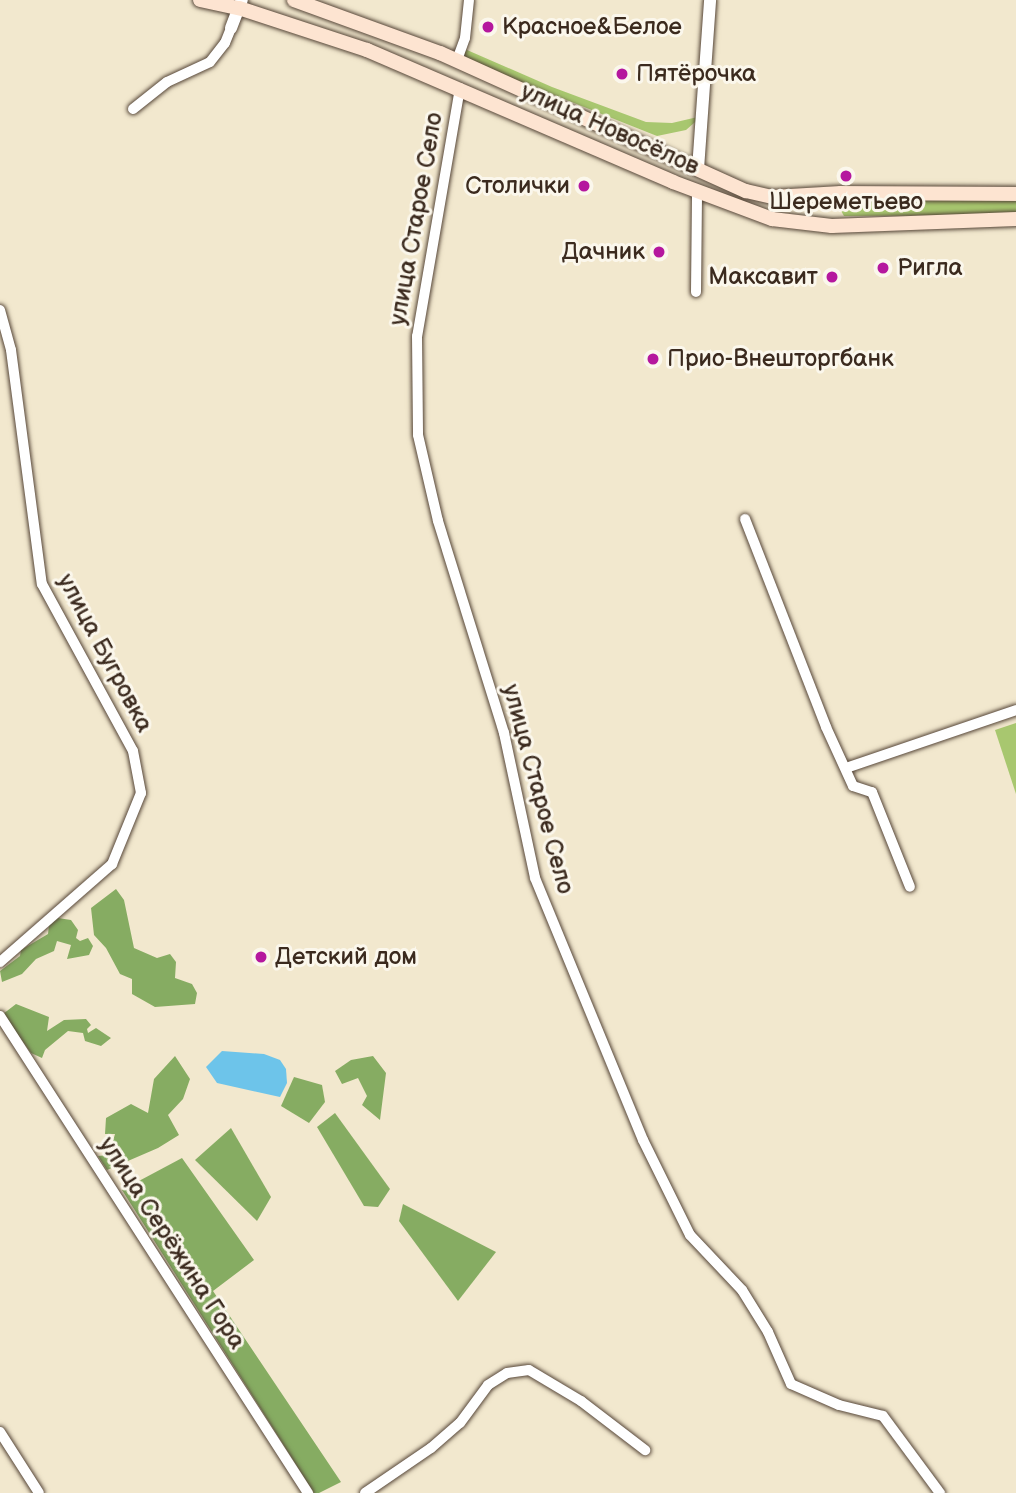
<!DOCTYPE html>
<html>
<head>
<meta charset="utf-8">
<style>
	body { margin:0 }
	#map { position:relative; width:1016px; height:1493px; overflow:hidden; background:#f2e8ce; font-family:"Balsamiq Sans",sans-serif }
	div>[style] { position:absolute }
	.green>* { inset:0; background:#a8c76f }
	.forest>* { inset:0; background:#86ac62 }
	.water>* { inset:0; background:#6dc4ea }
	.roads { filter:drop-shadow(0 0 2px #564638) drop-shadow(0 0 2px #564638) }
	.minor>* { height:10px; margin:-5px; padding:0 5px; transform-origin:5px; border-radius:5px; background:#fff }
	.tertiary>* { height:12px; margin:-6px; padding:0 6px; transform-origin:6px; border-radius:6px; background:#fff }
	.secondary>* { height:14px; margin:-7px; padding:0 7px; transform-origin:7px; border-radius:7px; background:#fde4d1 }
	.dots>* { width:19px; height:19px; translate:-50% -50%; box-sizing:border-box; border:4px solid #fbf7ec; border-radius:50% }
	span { translate:-50% -50%; white-space:nowrap; text-align:center; line-height:1.15; -webkit-text-stroke:6px #fbf7ec; paint-order:stroke }
	.poi-label { font-size:24px; color:#3b2a1e }
	.left { translate:0 -50%; text-align:left }
	.right { translate:-100% -50%; text-align:right }
	.street-label { font-size:24px; color:#3b2a1e }
</style>
</head>
<body>
<div id="map">
	<div class="green">
		<i style="clip-path:polygon(467px 50px,552px 87px,646px 122px,672px 123px,702px 116px,686px 130px,657px 136px,466px 60px,464px 52px)"></i>
		<i style="clip-path:polygon(1016px 199px,1016px 215px,844px 216px,839px 207px,840px 201px)"></i>
		<i style="clip-path:polygon(1016px 723px,1016px 794px,995px 730px)"></i>
	</div>
	<div class="forest">
		<i style="clip-path:polygon(116px 889px,124px 900px,134px 948px,157px 958px,170px 954px,176px 962px,175px 978px,192px 984px,197px 993px,195px 1004px,155px 1007px,132px 994px,132px 979px,120px 974px,106px 948px,94px 935px,91px 908px)"></i>
		<i style="clip-path:polygon(58px 918px,71px 920px,78px 930px,76px 938px,80px 941px,88px 938px,93px 946px,89px 955px,67px 959px,71px 945px,57px 941px,54px 951px,36px 959px,22px 974px,2px 982px,0 971px,20px 956px,21px 950px,48px 934px,49px 925px)"></i>
		<i style="clip-path:polygon(16px 1004px,49px 1017px,47px 1031px,64px 1020px,86px 1019px,91px 1025px,87px 1029px,88px 1033px,96px 1028px,111px 1038px,101px 1046px,85px 1041px,83px 1033px,68px 1031px,45px 1050px,42px 1058px,31px 1053px,3px 1014px)"></i>
		<i style="clip-path:polygon(175px 1056px,190px 1079px,183px 1099px,168px 1115px,179px 1135px,158px 1148px,107px 1170px,98px 1156px,109px 1155px,115px 1134px,105px 1134px,106px 1118px,131px 1104px,148px 1113px,154px 1079px)"></i>
		<i style="clip-path:polygon(373px 1056px,386px 1073px,380px 1120px,362px 1105px,367px 1096px,358px 1078px,342px 1084px,335px 1071px,351px 1060px)"></i>
		<i style="clip-path:polygon(294px 1077px,322px 1085px,325px 1102px,309px 1123px,281px 1106px)"></i>
		<i style="clip-path:polygon(335px 1113px,390px 1189px,378px 1207px,364px 1206px,317px 1127px)"></i>
		<i style="clip-path:polygon(231px 1128px,271px 1197px,257px 1221px,195px 1160px)"></i>
		<i style="clip-path:polygon(182px 1158px,254px 1260px,213px 1291px,341px 1482px,319px 1493px,314px 1493px,122px 1190px)"></i>
		<i style="clip-path:polygon(403px 1204px,496px 1252px,458px 1301px,399px 1221px)"></i>
	</div>
	<div class="water">
		<i style="clip-path:polygon(222px 1051px,264px 1054px,280px 1060px,286px 1069px,287px 1083px,280px 1097px,217px 1083px,206px 1067px)"></i>
	</div>
	<div class="roads">
		<div class="minor">
			<i style="left:457px;top:60px;width:23px;rotate:-70deg"></i>
			<i style="left:465px;top:38px;width:38px;rotate:-84deg"></i>
			<i style="left:460px;top:88px;width:252px;rotate:99.8deg"></i>
			<i style="left:417px;top:336px;width:99px;rotate:89.4deg"></i>
			<i style="left:418px;top:435px;width:88px;rotate:76.9deg"></i>
			<i style="left:438px;top:521px;width:222px;rotate:72.7deg"></i>
			<i style="left:504px;top:733px;width:148px;rotate:77.9deg"></i>
			<i style="left:535px;top:878px;width:283px;rotate:67.6deg"></i>
			<i style="left:643px;top:1140px;width:106px;rotate:63.7deg"></i>
			<i style="left:690px;top:1235px;width:76px;rotate:46.6deg"></i>
			<i style="left:742px;top:1290px;width:49px;rotate:58.2deg"></i>
			<i style="left:768px;top:1332px;width:57px;rotate:66.1deg"></i>
			<i style="left:791px;top:1384px;width:52px;rotate:23.6deg"></i>
			<i style="left:839px;top:1405px;width:45px;rotate:14deg"></i>
			<i style="left:883px;top:1416px;width:96px;rotate:53.5deg"></i>
			<i style="left:133px;top:109px;width:43px;rotate:-38.5deg"></i>
			<i style="left:167px;top:82px;width:47px;rotate:-24.9deg"></i>
			<i style="left:210px;top:62px;width:24px;rotate:-52deg"></i>
			<i style="left:225px;top:43px;width:16px;rotate:-68deg"></i>
			<i style="left:696px;top:292px;width:101px;rotate:-89.4deg"></i>
			<i style="left:0;top:310px;width:41px;rotate:74.6deg"></i>
			<i style="left:11px;top:350px;width:236px;rotate:82.5deg"></i>
			<i style="left:42px;top:584px;width:190px;rotate:61.4deg"></i>
			<i style="left:133px;top:751px;width:43px;rotate:79.2deg"></i>
			<i style="left:141px;top:793px;width:77px;rotate:112.2deg"></i>
			<i style="left:112px;top:864px;width:149px;rotate:138.8deg"></i>
			<i style="left:745px;top:519px;width:223px;rotate:68.7deg"></i>
			<i style="left:826px;top:727px;width:65px;rotate:65.4deg"></i>
			<i style="left:853px;top:786px;width:20px;rotate:18deg"></i>
			<i style="left:872px;top:792px;width:102px;rotate:68.2deg"></i>
			<i style="left:846px;top:768px;width:180px;rotate:-18.8deg"></i>
			<i style="left:0;top:1016px;width:568px;rotate:57.15deg"></i>
			<i style="left:0;top:1432px;width:72px;rotate:57.4deg"></i>
			<i style="left:365px;top:1493px;width:80px;rotate:-34.3deg"></i>
			<i style="left:431px;top:1448px;width:38px;rotate:-41deg"></i>
			<i style="left:460px;top:1423px;width:47px;rotate:-53.6deg"></i>
			<i style="left:488px;top:1385px;width:22px;rotate:-32deg"></i>
			<i style="left:507px;top:1373px;width:22px;rotate:-8deg"></i>
			<i style="left:529px;top:1370px;width:61px;rotate:30.8deg"></i>
			<i style="left:581px;top:1401px;width:81px;rotate:37.4deg"></i>
		</div>
		<div class="tertiary">
			<i style="left:231px;top:28px;width:30px;rotate:-69deg"></i>
			<i style="left:698px;top:169px;width:169px;rotate:-85.9deg"></i>
		</div>
		<div class="secondary">
			<i style="left:200px;top:0;width:40px;rotate:12deg"></i>
			<i style="left:239px;top:8px;width:135px;rotate:18.2deg"></i>
			<i style="left:367px;top:50px;width:333px;rotate:23.3deg"></i>
			<i style="left:673px;top:182px;width:106px;rotate:20.5deg"></i>
			<i style="left:772px;top:219px;width:60px;rotate:6.7deg"></i>
			<i style="left:832px;top:226px;width:184px;rotate:-2.2deg"></i>
			<i style="left:294px;top:0;width:155px;rotate:20deg"></i>
			<i style="left:440px;top:53px;width:336px;rotate:24.3deg"></i>
			<i style="left:746px;top:191px;width:28px;rotate:13deg"></i>
			<i style="left:773px;top:197px;width:68px;rotate:-3.4deg"></i>
			<i style="left:841px;top:193px;width:175px;rotate:0.3deg"></i>
		</div>
	</div>
	<div class="dots">
		<i style="left:488px;top:27px;background:#b5179e"></i>
		<i style="left:622px;top:74px;background:#b5179e"></i>
		<i style="left:846px;top:176px;background:#b5179e"></i>
		<i style="left:584px;top:186px;background:#b5179e"></i>
		<i style="left:659px;top:252px;background:#b5179e"></i>
		<i style="left:883px;top:268px;background:#b5179e"></i>
		<i style="left:832px;top:277px;background:#b5179e"></i>
		<i style="left:653px;top:359px;background:#b5179e"></i>
		<i style="left:261px;top:957px;background:#b5179e"></i>
	</div>
	<div class="poi-label">
		<span class="left" style="left:502px;top:27px">Красное&amp;Белое</span>
		<span class="left" style="left:636px;top:74px">Пятёрочка</span>
		<span class="right" style="left:570px;top:186px">Столички</span>
		<span style="left:846px;top:202px">Шереметьево</span>
		<span class="right" style="left:645px;top:252px">Дачник</span>
		<span class="left" style="left:897px;top:268px">Ригла</span>
		<span class="right" style="left:818px;top:277px">Максавит</span>
		<span class="left" style="left:667px;top:359px">Прио-Внешторгбанк</span>
		<span class="left" style="left:275px;top:957px">Детский дом</span>
	</div>
	<div class="street-label">
		<span style="left:610px;top:129px;rotate:24deg">улица Новосёлов</span>
		<span style="left:416px;top:219px;rotate:-80deg">улица Старое Село</span>
		<span style="left:105px;top:653px;rotate:62deg">улица Бугровка</span>
		<span style="left:538px;top:789px;rotate:75deg">улица Старое Село</span>
		<span style="left:172px;top:1243px;rotate:57deg">улица Серёжина Гора</span>
	</div>
</div>
</body>
</html>
